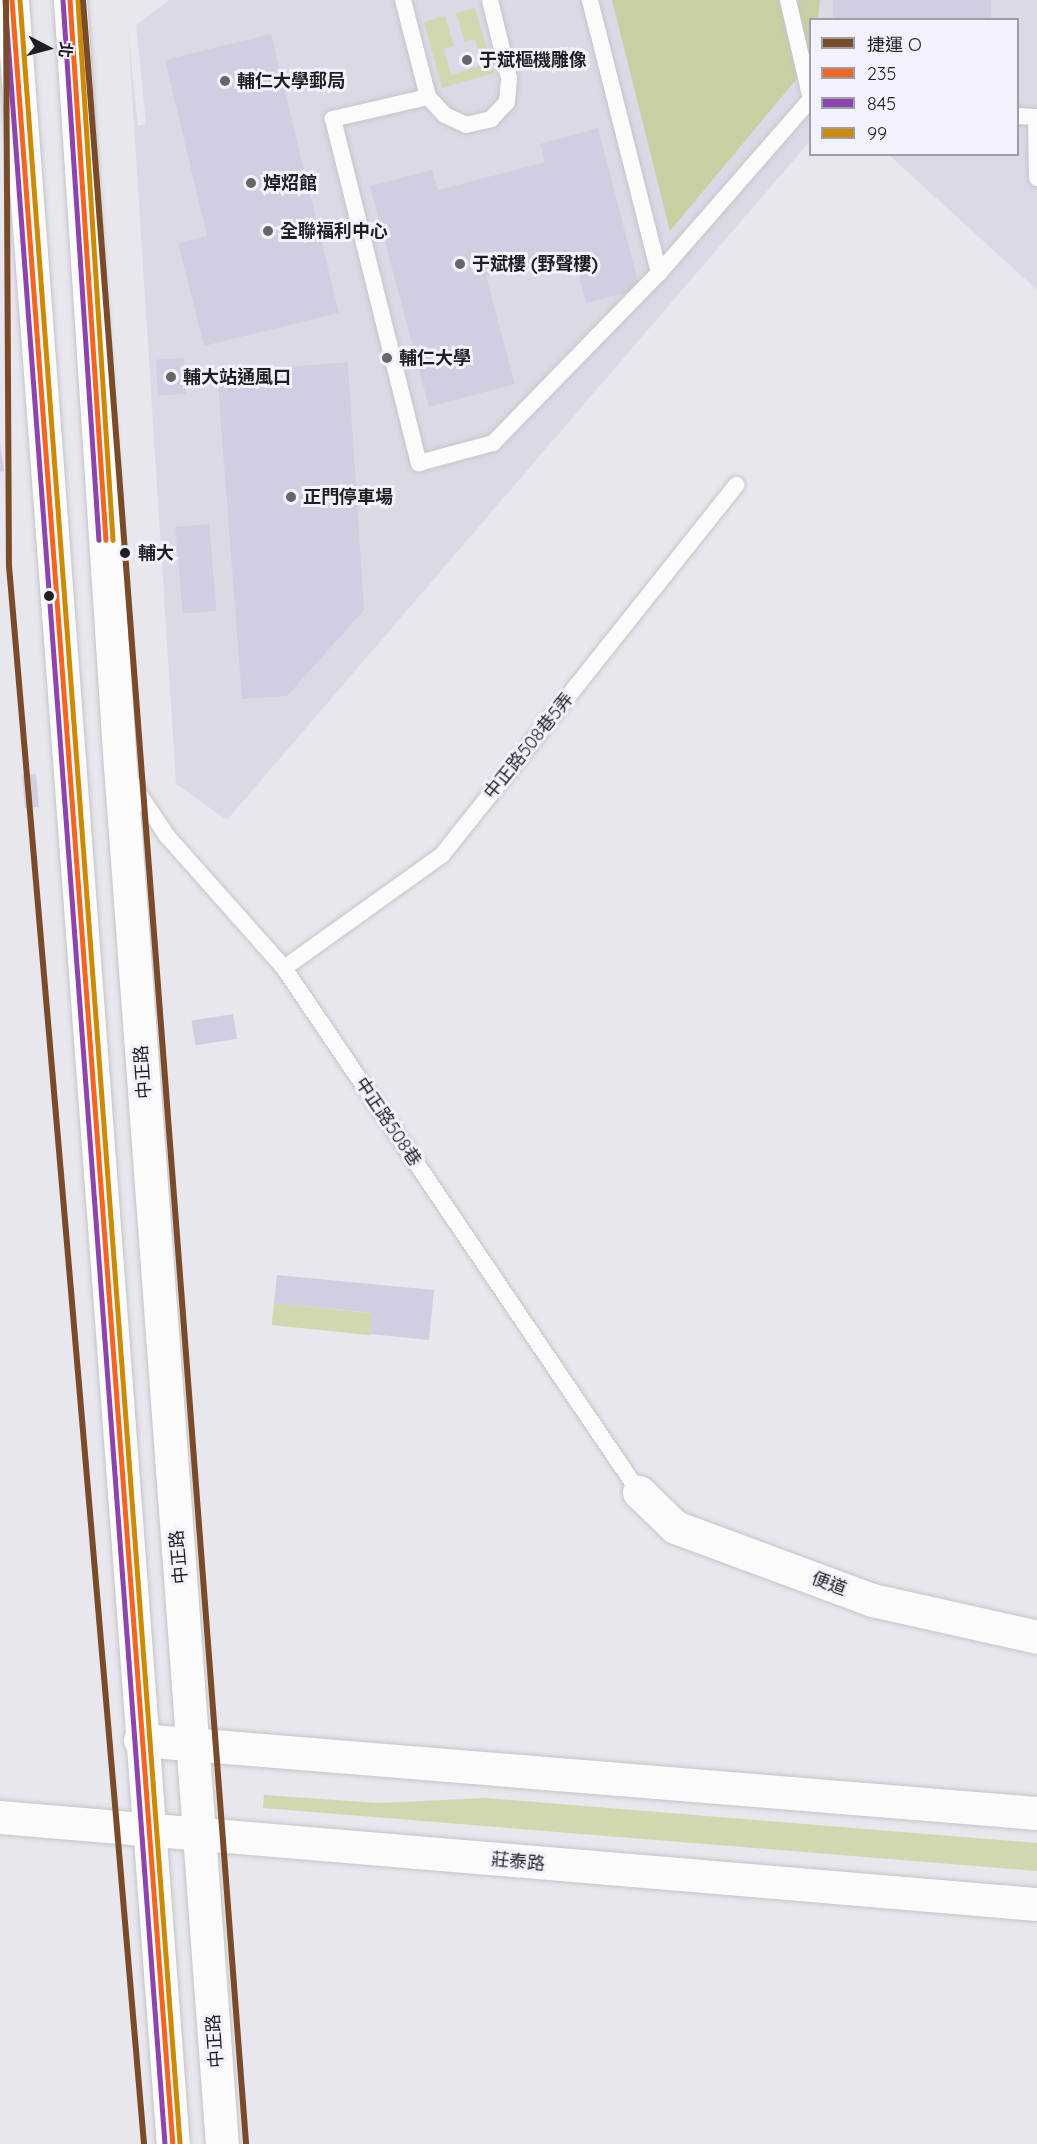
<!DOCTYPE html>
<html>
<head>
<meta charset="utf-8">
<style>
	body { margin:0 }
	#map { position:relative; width:1037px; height:2144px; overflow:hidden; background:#e7e7ed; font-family:Quicksand,"Noto Sans TC",sans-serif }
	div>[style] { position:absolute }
	.built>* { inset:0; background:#dadae7 }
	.green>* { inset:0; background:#cfd8ae; transform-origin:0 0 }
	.forest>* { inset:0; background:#c7d0a2 }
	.building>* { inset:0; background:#d0cfe1; transform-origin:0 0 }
	.roads { filter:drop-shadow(0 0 2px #c4c4c8) drop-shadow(0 0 2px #c4c4c8) }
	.service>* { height:16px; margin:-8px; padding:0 8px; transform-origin:8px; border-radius:8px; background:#fbfbfc }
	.minor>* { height:33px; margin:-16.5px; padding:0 16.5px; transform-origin:16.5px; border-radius:16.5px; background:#fbfbfc }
	.tertiary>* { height:33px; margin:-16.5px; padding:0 16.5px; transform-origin:16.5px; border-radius:16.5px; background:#fbfbfc }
	.primary>* { height:33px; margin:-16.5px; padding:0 16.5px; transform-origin:16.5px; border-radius:16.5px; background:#fbfbfc }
	.bus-1>* { height:4.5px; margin:-2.25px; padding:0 2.25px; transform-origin:2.25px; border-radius:2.25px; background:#f26522 }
	.bus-2>* { height:4.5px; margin:-2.25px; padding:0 2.25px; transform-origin:2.25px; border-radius:2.25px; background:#8e44ad }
	.bus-3>* { height:4.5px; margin:-2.25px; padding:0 2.25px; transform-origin:2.25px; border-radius:2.25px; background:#cc8b07 }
	.metro-1>* { height:6px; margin:-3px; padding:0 3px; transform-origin:3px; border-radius:3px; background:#7a4b2a }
	.dots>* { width:16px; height:16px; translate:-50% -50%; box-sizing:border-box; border:3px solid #f2f2fd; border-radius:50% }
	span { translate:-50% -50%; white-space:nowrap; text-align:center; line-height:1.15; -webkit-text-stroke:6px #f2f2fd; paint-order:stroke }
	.poi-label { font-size:18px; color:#1f1f23; font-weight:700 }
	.left { translate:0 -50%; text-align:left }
	.stop-label { font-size:18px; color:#1f1f23; font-weight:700 }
	.street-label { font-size:18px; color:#1f1f23 }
	.legend { position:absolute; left:809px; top:18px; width:210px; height:138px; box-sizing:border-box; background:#f2f2fd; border:2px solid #9e9ea6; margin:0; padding:8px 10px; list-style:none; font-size:18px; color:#1f1f23 }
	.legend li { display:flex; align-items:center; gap:12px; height:30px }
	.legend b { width:30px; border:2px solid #9e9ea6 }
	.north { position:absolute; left:18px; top:18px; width:60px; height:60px; -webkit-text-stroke:4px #f2f2fd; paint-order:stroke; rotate:96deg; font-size:16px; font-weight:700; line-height:24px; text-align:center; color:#1f1f23 }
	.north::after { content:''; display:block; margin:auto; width:21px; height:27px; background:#1f1f23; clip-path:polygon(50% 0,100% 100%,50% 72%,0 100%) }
</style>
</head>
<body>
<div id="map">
	<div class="built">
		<i style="clip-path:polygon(169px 0,1037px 0,1037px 290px,889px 155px,1018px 154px,1018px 20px,810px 20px,810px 141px,227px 820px,176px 784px,128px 31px,138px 126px,146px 124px,136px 25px)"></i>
	</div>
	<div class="green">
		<i style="clip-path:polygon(475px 8px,494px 73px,442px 88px,424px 22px,445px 16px,454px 46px,444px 49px,451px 75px,482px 65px,475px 39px,465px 42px,456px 13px)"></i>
		<i style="left:274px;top:1303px;width:99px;height:22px;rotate:6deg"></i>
		<i style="clip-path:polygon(264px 1795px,378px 1803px,486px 1798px,1037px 1843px,1037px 1871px,263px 1808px)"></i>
	</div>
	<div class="forest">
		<i style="clip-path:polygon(612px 0,820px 0,818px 19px,810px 20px,810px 63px,670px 231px)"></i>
	</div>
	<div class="building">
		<i style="left:833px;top:0;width:158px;height:20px"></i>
		<i style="clip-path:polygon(271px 34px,339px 313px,204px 346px,178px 243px,207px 236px,165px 60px)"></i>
		<i style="clip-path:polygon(598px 128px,640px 289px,586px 303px,573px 253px,486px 276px,515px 384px,429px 407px,370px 186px,432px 170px,438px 190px,545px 162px,540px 144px)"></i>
		<i style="left:184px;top:358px;width:36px;height:28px;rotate:87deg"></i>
		<i style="clip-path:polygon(348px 362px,364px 610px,287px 696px,242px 699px,217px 373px)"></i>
		<i style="clip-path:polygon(0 443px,4px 471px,0 472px)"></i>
		<i style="left:209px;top:524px;width:87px;height:34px;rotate:85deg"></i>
		<i style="left:36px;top:774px;width:33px;height:14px;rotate:85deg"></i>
		<i style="left:233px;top:1014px;width:25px;height:42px;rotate:81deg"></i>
		<i style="clip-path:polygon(277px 1275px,434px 1290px,429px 1340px,370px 1334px,372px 1313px,274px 1303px)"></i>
	</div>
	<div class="roads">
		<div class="service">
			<i style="left:403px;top:0;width:100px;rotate:75.5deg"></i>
			<i style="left:428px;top:97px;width:25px;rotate:47deg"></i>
			<i style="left:445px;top:115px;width:23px;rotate:25deg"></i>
			<i style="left:466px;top:125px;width:26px;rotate:-13deg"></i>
			<i style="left:491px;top:119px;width:23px;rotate:-47deg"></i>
			<i style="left:507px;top:102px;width:24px;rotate:-85deg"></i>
			<i style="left:509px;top:78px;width:80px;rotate:-103.7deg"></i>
			<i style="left:788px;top:0;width:98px;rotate:77deg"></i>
			<i style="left:428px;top:97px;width:98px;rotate:167deg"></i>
			<i style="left:333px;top:119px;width:355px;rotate:76deg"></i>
			<i style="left:419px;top:463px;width:77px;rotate:-15.1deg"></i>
			<i style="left:493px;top:443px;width:238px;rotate:-45.7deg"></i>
			<i style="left:659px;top:273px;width:282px;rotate:-104.2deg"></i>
			<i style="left:1018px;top:116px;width:18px;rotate:3deg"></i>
			<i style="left:1036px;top:117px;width:61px;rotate:89.1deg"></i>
			<i style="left:659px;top:273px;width:230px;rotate:-48.9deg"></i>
			<i style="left:127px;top:776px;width:72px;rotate:56.3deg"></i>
			<i style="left:167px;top:836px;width:176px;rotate:48.4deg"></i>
			<i style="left:284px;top:968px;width:633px;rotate:55.88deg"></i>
			<i style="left:284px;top:968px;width:194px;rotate:-35.6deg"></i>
			<i style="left:442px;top:855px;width:473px;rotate:-51.5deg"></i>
		</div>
		<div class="minor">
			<i style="left:639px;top:1492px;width:50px;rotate:44.2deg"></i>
			<i style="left:675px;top:1527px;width:210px;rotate:20.3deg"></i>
			<i style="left:872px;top:1600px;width:169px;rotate:12.6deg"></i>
		</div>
		<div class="tertiary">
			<i style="left:140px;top:1740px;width:900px;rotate:4.65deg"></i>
			<i style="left:0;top:1817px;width:1041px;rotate:4.8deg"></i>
		</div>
		<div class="primary">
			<i style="left:12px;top:0;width:2150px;rotate:85.71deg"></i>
			<i style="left:70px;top:0;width:768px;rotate:86.27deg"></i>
			<i style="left:120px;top:766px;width:1382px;rotate:85.77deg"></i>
		</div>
	</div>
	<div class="bus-1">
		<i style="left:12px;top:0;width:2150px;rotate:85.71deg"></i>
		<i style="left:70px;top:0;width:541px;rotate:86.19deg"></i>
	</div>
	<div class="bus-2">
		<i style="left:63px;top:0;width:541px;rotate:86.19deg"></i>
		<i style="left:5px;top:1px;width:2149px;rotate:85.73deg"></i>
	</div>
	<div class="bus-3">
		<i style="left:20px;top:0;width:2149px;rotate:85.73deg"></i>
		<i style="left:78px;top:0;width:541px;rotate:86.29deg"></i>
	</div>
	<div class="metro-1">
		<i style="left:6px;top:0;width:566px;rotate:89.7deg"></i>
		<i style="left:9px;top:566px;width:1584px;rotate:85.11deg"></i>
		<i style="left:83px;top:0;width:2150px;rotate:85.65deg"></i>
	</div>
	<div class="dots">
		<i style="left:467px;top:60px;background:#65656a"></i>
		<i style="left:225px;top:81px;background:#65656a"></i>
		<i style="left:251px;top:183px;background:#65656a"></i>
		<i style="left:268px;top:231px;background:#65656a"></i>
		<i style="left:460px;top:264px;background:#65656a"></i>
		<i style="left:387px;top:358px;background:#65656a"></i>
		<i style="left:171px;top:377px;background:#65656a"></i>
		<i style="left:291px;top:497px;background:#65656a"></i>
		<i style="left:125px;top:553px;background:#1f1f23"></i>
		<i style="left:49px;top:596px;background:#1f1f23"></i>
	</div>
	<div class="poi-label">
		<span class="left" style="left:479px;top:60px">于斌樞機雕像</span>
		<span class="left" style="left:237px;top:81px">輔仁大學郵局</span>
		<span class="left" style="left:263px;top:183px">焯炤館</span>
		<span class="left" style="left:280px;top:231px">全聯福利中心</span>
		<span class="left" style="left:472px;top:264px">于斌樓 (野聲樓)</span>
		<span class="left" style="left:399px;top:358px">輔仁大學</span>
		<span class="left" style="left:183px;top:377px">輔大站通風口</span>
		<span class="left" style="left:303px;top:497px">正門停車場</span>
	</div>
	<div class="stop-label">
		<span class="left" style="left:138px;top:553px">輔大</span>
	</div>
	<div class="street-label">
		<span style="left:529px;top:746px;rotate:-51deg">中正路508巷5弄</span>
		<span style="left:143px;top:1072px;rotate:-94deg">中正路</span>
		<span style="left:388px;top:1122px;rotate:56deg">中正路508巷</span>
		<span style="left:179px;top:1557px;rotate:-95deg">中正路</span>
		<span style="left:829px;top:1584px;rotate:20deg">便道</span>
		<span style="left:518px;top:1862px;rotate:5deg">莊泰路</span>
		<span style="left:215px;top:2041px;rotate:-94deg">中正路</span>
	</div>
	<ul class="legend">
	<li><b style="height:8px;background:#7a4b2a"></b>捷運 O</li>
	<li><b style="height:8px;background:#f26522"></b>235</li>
	<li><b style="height:8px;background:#8e44ad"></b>845</li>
	<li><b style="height:8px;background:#cc8b07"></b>99</li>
	</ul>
	<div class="north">北</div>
</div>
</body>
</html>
